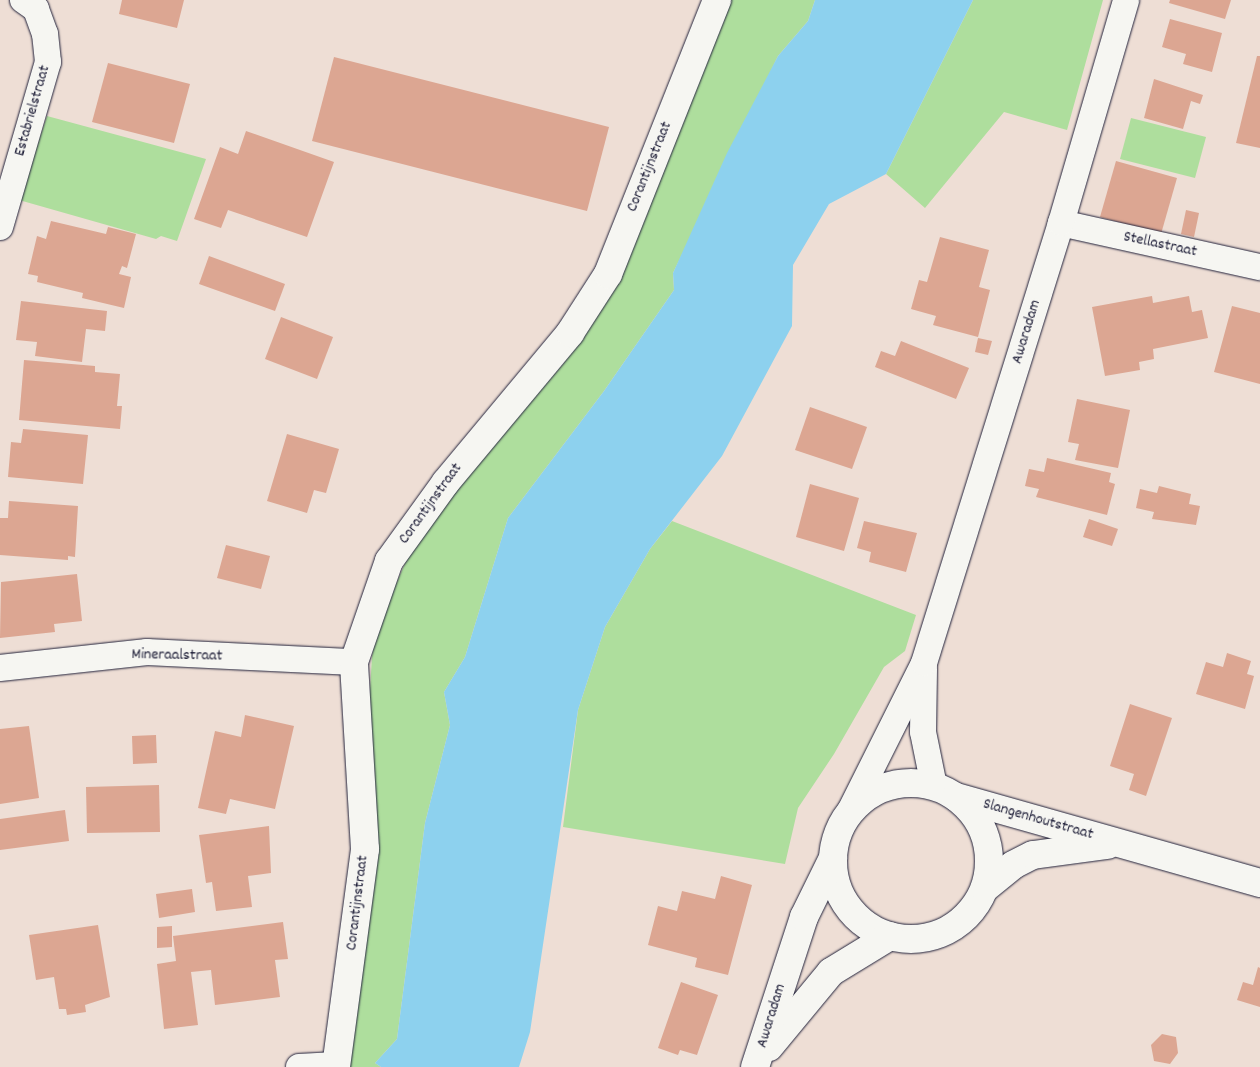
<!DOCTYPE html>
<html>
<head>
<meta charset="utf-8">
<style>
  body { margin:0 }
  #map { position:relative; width:1260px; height:1067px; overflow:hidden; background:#eeded5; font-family:Dekko,sans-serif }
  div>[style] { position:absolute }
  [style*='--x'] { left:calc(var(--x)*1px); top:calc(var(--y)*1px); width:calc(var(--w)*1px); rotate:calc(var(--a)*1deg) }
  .green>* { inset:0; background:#aede9d }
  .water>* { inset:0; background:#8dd1ee }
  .building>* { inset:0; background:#dca692 }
  .roads { filter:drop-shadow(0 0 1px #22223b) drop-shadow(0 0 1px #22223b) }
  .minor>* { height:26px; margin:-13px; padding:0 13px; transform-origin:13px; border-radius:13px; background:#f6f6f2 }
  .tertiary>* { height:28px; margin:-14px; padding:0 14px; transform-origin:14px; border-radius:14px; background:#f6f6f2 }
  .secondary>* { height:28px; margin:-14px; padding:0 14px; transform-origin:14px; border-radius:14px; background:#f6f6f2 }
  .secondary>.ring { margin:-14px; padding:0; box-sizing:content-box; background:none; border:28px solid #f6f6f2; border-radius:50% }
  span { translate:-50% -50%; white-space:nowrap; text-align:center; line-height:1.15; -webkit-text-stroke:4px #f6f6f2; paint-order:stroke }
  .street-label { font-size:16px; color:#22223b }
</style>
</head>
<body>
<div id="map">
  <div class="green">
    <div style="clip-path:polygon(728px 0,815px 0,808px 21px,778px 56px,673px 273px,674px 290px,604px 391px,508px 518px,465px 657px,444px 692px,450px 725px,425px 823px,397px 1039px,375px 1063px,381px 1067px,348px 1067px,372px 656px,377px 627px,410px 552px,459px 484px,563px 364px,603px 307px)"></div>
    <div style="clip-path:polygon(973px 0,1103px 0,1067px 130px,1004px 112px,925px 208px,886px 174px)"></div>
    <div style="clip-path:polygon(47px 116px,206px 159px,177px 241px,161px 236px,156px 239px,19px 200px)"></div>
    <div style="clip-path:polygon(1131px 118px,1206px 137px,1195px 178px,1120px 159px)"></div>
    <div style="clip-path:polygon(672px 521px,916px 615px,905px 651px,884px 667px,834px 754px,798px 808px,785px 864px,563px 827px,578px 710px,605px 627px,650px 549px)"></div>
  </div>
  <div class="water">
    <div style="clip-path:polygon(815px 0,973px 0,886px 174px,829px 204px,793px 265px,792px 326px,722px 456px,650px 549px,605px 627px,578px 710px,530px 1032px,519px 1067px,381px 1067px,375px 1063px,397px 1039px,425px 823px,450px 725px,444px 692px,465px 657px,508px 518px,604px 391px,674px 290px,673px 273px,727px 153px,778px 56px,808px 21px)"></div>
  </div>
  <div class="building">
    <div style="clip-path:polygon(122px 0,184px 0,177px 28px,119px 14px)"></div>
    <div style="clip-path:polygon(1170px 0,1231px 0,1225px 19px,1169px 3px)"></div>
    <div style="clip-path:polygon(1170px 19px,1222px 33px,1212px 72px,1183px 64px,1186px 54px,1162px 47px)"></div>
    <div style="clip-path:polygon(1257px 56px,1260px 56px,1260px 148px,1236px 143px)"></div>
    <div style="clip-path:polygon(334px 57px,609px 127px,587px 211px,312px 141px)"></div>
    <div style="clip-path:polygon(108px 63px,190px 84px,174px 143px,92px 122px)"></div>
    <div style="clip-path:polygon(1154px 79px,1203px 95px,1200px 104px,1191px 101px,1183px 129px,1144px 118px)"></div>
    <div style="clip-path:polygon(246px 131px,334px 162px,307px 237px,228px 210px,221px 228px,194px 219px,220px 147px,238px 154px)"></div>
    <div style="clip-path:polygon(1116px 161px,1177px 178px,1161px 234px,1100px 217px)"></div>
    <div style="clip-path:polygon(1186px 210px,1199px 213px,1194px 237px,1181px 234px)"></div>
    <div style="clip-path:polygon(51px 221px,106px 234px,108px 227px,136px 234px,127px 268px,122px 266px,119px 274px,131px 277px,124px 308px,82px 298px,83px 293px,37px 282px,38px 276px,28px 274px,37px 236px,46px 239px)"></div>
    <div style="clip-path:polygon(940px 237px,989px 250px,979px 287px,990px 290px,978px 337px,933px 325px,936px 316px,911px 309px,919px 280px,927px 282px)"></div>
    <div style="clip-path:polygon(209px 256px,285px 284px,275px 311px,199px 284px)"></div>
    <div style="clip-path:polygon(1152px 296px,1153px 303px,1189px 296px,1192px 312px,1202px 310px,1208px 338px,1153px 349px,1154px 359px,1139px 362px,1140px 370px,1105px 376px,1092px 307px)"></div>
    <div style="clip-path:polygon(21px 301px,107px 311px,105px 331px,86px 329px,82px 362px,35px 356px,37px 342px,16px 340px)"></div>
    <div style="clip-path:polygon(1232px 306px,1260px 313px,1260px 384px,1214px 372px)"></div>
    <div style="clip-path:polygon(281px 317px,333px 337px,317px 379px,265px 359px)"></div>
    <div style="clip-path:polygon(978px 338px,992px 341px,988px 355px,975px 352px)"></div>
    <div style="clip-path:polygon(901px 341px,969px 368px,956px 399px,875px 367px,881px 351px,895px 356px)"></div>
    <div style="clip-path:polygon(24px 360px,95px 366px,95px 372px,120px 374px,117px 406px,122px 406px,120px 429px,19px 420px)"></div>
    <div style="clip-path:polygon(1077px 399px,1130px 410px,1118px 468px,1075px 460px,1079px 444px,1068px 442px)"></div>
    <div style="clip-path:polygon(810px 407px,867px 427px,852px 469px,795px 450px)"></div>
    <div style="clip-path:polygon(23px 429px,88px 435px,83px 484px,8px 477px,11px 442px,21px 443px)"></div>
    <div style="clip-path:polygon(287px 434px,339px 449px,326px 493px,314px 490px,307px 513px,267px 501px)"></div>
    <div style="clip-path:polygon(1047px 458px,1111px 473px,1109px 482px,1115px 484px,1107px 515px,1036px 497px,1039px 489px,1025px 486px,1029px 469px,1044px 472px)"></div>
    <div style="clip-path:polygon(810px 484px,859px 498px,844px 551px,796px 537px)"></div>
    <div style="clip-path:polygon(1159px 486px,1191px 494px,1189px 504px,1200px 506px,1196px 525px,1152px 519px,1154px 512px,1136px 508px,1140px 489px,1157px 493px)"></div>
    <div style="clip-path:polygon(9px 501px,78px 506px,75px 557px,68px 556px,68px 560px,0 555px,0 518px,8px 518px)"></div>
    <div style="clip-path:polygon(1089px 519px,1118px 529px,1112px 546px,1083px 537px)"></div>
    <div style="clip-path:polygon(864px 521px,917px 533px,906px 572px,869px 562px,871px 552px,857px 548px)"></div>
    <div style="clip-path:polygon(226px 545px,270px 556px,261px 589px,217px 578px)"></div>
    <div style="clip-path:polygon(77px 574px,82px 621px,54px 624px,55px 632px,0 638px,1px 582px)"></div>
    <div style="clip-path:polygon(1227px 653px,1251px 661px,1247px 674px,1254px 676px,1245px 709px,1196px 694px,1206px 662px,1223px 667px)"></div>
    <div style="clip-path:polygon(1130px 704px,1172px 718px,1146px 796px,1129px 790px,1134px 774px,1110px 766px)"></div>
    <div style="clip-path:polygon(245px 715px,294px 726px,275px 809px,230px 799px,226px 814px,198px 808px,215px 731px,241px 737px)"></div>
    <div style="clip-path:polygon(29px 726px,39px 798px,0 804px,0 729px)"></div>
    <div style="clip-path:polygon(156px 735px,157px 763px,133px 764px,132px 736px)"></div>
    <div style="clip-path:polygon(159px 785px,160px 832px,87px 833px,86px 787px)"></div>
    <div style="clip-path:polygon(65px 810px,69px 841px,0 850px,0 819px)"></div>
    <div style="clip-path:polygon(269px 826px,271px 873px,248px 876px,252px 907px,216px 911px,212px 882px,206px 883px,199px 835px)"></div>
    <div style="clip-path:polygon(721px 876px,752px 885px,728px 975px,695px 967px,697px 958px,648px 945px,658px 906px,677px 911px,682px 891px,715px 899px)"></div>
    <div style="clip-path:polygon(192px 889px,195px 912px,159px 918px,156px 894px)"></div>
    <div style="clip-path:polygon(283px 922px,288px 959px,275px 960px,280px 997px,215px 1005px,211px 970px,191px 972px,198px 1025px,164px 1029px,157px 964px,176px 961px,173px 936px)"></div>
    <div style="clip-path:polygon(98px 925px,110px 997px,85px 1005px,86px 1012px,67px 1015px,66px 1009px,59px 1009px,54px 977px,36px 980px,29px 935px)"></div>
    <div style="clip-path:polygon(172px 926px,172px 947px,157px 948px,157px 927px)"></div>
    <div style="clip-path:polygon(1258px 967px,1260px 968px,1260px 1007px,1237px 1000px,1243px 982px,1253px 985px)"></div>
    <div style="clip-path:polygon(681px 982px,718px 995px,697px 1055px,680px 1050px,678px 1055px,658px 1048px)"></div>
    <div style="clip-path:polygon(1162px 1034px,1176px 1037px,1178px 1053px,1170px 1064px,1154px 1061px,1151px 1045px)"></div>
  </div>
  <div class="roads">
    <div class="minor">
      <div style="--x:1061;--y:223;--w:204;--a:12.5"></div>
      <div style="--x:0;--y:227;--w:172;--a:-73.8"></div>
      <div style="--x:48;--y:62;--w:28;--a:-96"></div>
      <div style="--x:45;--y:34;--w:27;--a:-110"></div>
      <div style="--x:36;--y:9;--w:16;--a:-145"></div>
      <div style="--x:0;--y:668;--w:148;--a:-6.2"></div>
      <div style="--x:147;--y:652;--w:207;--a:2.8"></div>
      <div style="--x:924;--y:669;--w:63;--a:90.9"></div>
      <div style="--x:923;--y:732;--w:55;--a:78.5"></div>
      <div style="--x:848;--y:815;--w:170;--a:-63.4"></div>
      <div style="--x:924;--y:663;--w:461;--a:-72.7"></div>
      <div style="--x:1061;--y:223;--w:232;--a:-73.7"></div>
      <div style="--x:299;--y:1067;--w:37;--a:-3"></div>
    </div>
    <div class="tertiary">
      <div style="--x:336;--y:1067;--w:220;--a:-82.4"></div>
      <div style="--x:365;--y:849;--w:187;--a:-93.4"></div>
      <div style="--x:354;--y:662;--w:107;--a:-70.9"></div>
      <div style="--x:389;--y:561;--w:97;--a:-54.2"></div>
      <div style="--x:446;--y:482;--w:194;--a:-50.2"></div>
      <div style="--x:570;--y:333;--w:70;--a:-57.2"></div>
      <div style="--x:608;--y:274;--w:295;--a:-68.3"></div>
    </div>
    <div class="secondary">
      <div class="ring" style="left:833px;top:783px;width:128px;height:128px"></div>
      <div style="--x:956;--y:797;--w:316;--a:15.8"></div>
      <div style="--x:985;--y:888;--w:36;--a:-39"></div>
      <div style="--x:1013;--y:865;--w:22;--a:-27"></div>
      <div style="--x:1033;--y:855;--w:75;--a:-7.7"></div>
      <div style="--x:769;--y:1047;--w:97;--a:-50.4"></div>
      <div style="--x:831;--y:972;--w:69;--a:-31.4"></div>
      <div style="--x:755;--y:1067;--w:158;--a:-71.9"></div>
      <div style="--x:804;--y:917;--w:66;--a:-63.8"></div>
    </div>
  </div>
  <div class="street-label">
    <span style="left:33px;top:111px;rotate:-74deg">Estabrielstraat</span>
    <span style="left:650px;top:167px;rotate:-68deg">Corantijnstraat</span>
    <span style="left:1160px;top:245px;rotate:12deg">Stellastraat</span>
    <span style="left:1027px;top:332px;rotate:-73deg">Awaradam</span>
    <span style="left:431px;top:504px;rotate:-54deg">Corantijnstraat</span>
    <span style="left:177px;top:656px;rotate:1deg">Mineraalstraat</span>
    <span style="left:1038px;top:820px;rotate:16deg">Slangenhoutstraat</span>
    <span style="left:358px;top:903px;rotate:-83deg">Corantijnstraat</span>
    <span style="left:772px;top:1016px;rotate:-73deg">Awaradam</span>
  </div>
</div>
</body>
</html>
